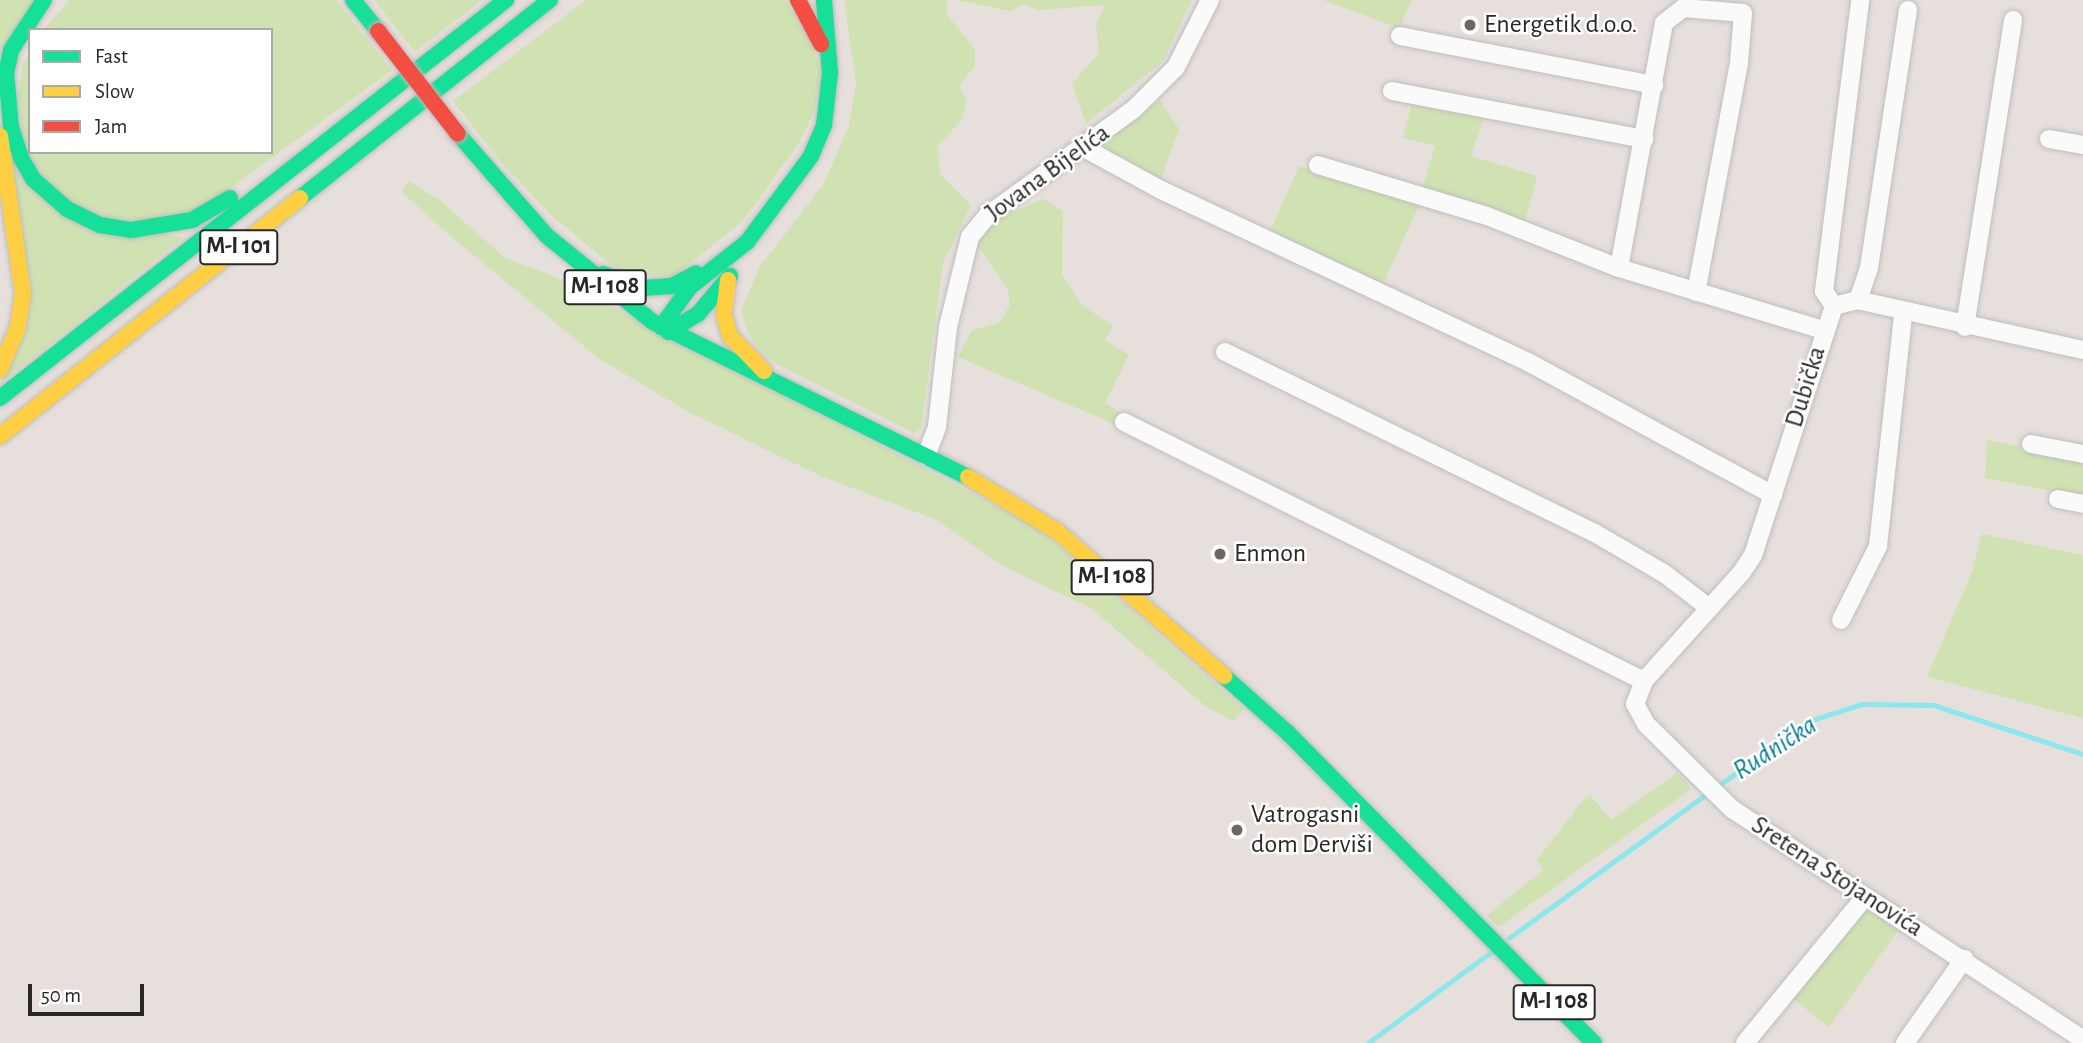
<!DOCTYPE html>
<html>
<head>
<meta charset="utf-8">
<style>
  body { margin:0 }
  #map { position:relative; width:2083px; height:1043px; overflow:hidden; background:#e6dfdb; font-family:"Alegreya Sans",sans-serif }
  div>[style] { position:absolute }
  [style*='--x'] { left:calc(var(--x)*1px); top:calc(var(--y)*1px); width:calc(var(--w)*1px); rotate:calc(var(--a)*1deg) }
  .green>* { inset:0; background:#d0e2b2 }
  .stream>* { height:4.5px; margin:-2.25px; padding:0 2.25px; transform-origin:2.25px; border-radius:2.25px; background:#8be7ec }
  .roads { filter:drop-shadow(0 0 2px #bfbdbd) drop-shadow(0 0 2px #bfbdbd) }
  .street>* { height:18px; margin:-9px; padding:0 9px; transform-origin:9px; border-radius:9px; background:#fbfafa }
  .fast>* { height:16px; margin:-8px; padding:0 8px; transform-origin:8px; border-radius:8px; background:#16e098 }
  .slow>* { height:16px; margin:-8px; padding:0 8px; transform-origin:8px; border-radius:8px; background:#ffcf43 }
  .jam>* { height:16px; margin:-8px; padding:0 8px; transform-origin:8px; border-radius:8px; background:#f24e42 }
  .bridges { filter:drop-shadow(0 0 2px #bfbcbb) drop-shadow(0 0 2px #bfbcbb) }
  .jam-bridge>* { height:16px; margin:-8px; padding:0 8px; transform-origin:8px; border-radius:8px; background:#f24e42 }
  .dots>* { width:19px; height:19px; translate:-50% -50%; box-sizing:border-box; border:4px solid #fff; border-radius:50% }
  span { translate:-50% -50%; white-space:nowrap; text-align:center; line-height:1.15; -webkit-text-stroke:5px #fff; paint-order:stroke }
  .shield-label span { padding:2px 5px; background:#fff; border:2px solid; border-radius:5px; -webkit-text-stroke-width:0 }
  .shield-label { font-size:24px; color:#272727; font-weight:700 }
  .poi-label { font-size:26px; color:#272727 }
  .left { translate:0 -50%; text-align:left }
  .street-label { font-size:26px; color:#272727 }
  .water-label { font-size:28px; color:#087f92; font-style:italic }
  .legend { position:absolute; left:28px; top:28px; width:245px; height:126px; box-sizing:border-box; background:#fff; border:2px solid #a9a9a9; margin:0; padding:9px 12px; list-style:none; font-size:21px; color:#272727 }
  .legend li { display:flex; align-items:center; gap:14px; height:35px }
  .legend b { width:35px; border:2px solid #a9a9a9 }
  .scale { position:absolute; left:28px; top:984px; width:116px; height:32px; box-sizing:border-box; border:4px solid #272727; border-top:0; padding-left:9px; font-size:21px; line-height:24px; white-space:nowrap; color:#272727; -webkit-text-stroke:5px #fff; paint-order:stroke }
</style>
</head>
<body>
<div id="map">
  <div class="green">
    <div style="clip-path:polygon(0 0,34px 0,0 63px)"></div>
    <div style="clip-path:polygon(69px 0,336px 0,392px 70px,207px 205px,176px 219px,153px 223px,95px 215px,60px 196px,38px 173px,21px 134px,18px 99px,23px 63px,30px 52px,30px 152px,271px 152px,271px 30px,44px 30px)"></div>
    <div style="clip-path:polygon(374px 0,482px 0,415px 52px)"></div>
    <div style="clip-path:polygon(586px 0,785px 0,810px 37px,822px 75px,814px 112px,799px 143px,743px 221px,674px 276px,624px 274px,604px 259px,552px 216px,502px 163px,453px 101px)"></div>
    <div style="clip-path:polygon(844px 0,948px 0,946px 13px,975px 50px,975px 66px,959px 86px,967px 100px,961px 121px,937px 147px,940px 174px,971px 205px,943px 263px,921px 428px,914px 433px,780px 366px,760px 352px,748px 333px,741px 310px,760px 266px,823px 185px,849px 126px,856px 83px)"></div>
    <div style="clip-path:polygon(956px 0,1192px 0,1163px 61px,1086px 124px,1072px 84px,1099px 53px,1096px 24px,1106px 5px,1038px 10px,1023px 4px,1010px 11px)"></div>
    <div style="clip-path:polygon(1323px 0,1412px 0,1399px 28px)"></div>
    <div style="clip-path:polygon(1413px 98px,1485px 113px,1471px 156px,1537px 176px,1524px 225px,1422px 189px,1435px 146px,1403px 138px)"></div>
    <div style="clip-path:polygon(1160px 100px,1179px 129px,1160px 182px,1103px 147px,1103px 142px)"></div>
    <div style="clip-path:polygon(11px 156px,51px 206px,183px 238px,0 384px,17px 352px)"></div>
    <div style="clip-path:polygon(1299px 166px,1420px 203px,1383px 284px,1270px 232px)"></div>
    <div style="clip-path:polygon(408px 181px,442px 202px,505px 258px,549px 274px,1035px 526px,1244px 709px,1233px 722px,1203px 704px,1091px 608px,1003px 566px,937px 520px,823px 477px,687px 411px,598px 358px,448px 234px,402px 192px)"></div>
    <div style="clip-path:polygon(1043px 199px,1063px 211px,1062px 274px,1082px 305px,1113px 326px,1105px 340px,1129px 355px,1105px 403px,1119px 411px,1114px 424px,958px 357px,972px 330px,999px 323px,1010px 305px,1007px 288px,976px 243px,985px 225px)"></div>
    <div style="clip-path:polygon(1987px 440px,2083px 458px,2083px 497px,1985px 478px)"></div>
    <div style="clip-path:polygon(1982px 534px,2083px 555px,2083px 718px,1927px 677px,1972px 572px)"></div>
    <div style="clip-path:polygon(1678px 772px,1691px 789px,1499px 927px,1487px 915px,1543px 870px,1537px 860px,1584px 799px,1590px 795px,1611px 820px)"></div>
    <div style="clip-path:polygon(1874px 910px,1901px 926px,1829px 1027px,1791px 997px,1859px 914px)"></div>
  </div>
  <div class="stream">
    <div style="--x:1716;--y:787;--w:115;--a:-35.1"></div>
    <div style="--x:1810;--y:721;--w:55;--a:-18.1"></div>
    <div style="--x:1862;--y:704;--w:71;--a:0.8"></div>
    <div style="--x:1933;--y:705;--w:158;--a:18.1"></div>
    <div style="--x:1509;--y:938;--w:248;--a:-36.1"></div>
    <div style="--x:1368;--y:1043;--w:153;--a:-36.5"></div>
  </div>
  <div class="roads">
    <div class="street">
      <div style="--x:1400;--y:36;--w:259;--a:10.9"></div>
      <div style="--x:1392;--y:91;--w:257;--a:10.8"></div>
      <div style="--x:2049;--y:139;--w:35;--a:10"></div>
      <div style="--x:1084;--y:148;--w:88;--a:28.6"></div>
      <div style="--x:1161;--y:190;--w:405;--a:25.1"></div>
      <div style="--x:1528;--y:362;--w:279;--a:28.5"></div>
      <div style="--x:1318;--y:165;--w:177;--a:16.8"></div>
      <div style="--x:1487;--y:216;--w:142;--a:21.5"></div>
      <div style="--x:1619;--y:268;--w:213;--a:16.9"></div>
      <div style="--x:1619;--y:268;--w:249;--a:-79.6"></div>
      <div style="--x:1664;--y:23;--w:24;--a:-38"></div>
      <div style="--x:1683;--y:8;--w:60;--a:4.8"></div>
      <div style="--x:1743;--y:13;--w:50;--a:94.6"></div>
      <div style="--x:1739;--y:63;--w:233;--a:100.6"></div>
      <div style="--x:1858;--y:300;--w:34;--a:-71"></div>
      <div style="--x:1869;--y:268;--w:261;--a:-81.4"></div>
      <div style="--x:1834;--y:306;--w:18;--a:-124"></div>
      <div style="--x:1824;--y:291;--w:293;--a:-82.9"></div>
      <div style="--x:1965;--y:327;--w:311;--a:-81.1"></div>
      <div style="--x:2083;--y:350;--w:230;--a:-167.5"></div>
      <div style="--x:1858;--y:300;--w:25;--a:166"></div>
      <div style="--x:1834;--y:306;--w:262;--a:108"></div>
      <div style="--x:1753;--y:555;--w:20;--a:123"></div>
      <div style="--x:1742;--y:572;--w:147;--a:132"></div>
      <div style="--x:1644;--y:681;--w:25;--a:111"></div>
      <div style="--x:1635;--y:704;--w:23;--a:61"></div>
      <div style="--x:1646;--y:724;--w:121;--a:44.7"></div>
      <div style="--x:1732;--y:809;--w:420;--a:33.3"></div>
      <div style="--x:1225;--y:352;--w:410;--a:26.1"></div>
      <div style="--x:1593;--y:532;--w:83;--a:30.3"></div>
      <div style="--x:1665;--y:574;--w:56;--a:37.7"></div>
      <div style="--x:1124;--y:422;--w:581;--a:26.48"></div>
      <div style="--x:2031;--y:444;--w:53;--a:10.9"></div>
      <div style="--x:926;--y:456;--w:31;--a:-69"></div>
      <div style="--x:937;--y:427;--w:101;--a:-83.7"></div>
      <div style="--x:948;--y:327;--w:93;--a:-76.3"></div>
      <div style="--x:970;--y:237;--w:28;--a:-51"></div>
      <div style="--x:988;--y:215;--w:180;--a:-36"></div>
      <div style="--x:1134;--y:109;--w:59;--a:-45"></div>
      <div style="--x:1176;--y:67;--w:75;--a:-63.1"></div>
      <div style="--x:2058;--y:499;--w:25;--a:11"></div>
      <div style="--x:1841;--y:620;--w:83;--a:-63.4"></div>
      <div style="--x:1878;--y:546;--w:233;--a:-83.8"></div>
      <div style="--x:1745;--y:1043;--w:189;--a:-50.6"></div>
      <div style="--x:1905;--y:1043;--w:103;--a:-54.9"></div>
    </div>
    <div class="fast">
      <div style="--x:353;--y:0;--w:40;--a:51"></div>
      <div style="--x:6;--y:71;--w:56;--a:84.9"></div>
      <div style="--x:11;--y:127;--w:33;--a:72"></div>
      <div style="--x:21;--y:158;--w:24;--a:60"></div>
      <div style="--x:33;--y:179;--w:45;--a:41.4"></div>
      <div style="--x:67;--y:209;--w:37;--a:26"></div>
      <div style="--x:100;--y:225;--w:31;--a:9"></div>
      <div style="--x:131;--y:230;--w:62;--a:-9.3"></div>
      <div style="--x:192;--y:220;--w:44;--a:-30.1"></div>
      <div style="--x:3;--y:88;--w:39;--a:-78"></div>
      <div style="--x:11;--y:50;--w:60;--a:-56.6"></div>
      <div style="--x:458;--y:134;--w:135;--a:48.9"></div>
      <div style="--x:547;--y:236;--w:136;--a:39.1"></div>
      <div style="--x:653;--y:322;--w:351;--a:26.2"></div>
      <div style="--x:300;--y:198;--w:319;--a:-38.4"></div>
      <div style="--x:603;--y:274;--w:42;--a:19.3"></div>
      <div style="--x:643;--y:288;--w:29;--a:-4"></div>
      <div style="--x:672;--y:286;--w:27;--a:-28"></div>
      <div style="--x:661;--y:327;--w:49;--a:-54.1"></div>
      <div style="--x:690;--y:287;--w:73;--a:-38.3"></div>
      <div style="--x:747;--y:242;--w:107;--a:-53.3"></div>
      <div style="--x:811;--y:156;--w:34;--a:-67"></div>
      <div style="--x:824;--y:125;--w:52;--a:-83.4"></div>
      <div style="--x:830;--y:73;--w:73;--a:-94.7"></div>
      <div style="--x:668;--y:332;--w:35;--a:-31"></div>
      <div style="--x:698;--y:314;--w:50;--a:-49.9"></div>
      <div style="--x:0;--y:398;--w:644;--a:-38.19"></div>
      <div style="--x:1224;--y:676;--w:87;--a:41.7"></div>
      <div style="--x:1289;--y:734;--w:434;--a:45.4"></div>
    </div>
    <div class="slow">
      <div style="--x:0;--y:136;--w:160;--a:81.7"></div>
      <div style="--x:23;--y:294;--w:33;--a:99"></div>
      <div style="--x:18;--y:327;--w:46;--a:113.2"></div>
      <div style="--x:728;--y:280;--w:35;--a:97"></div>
      <div style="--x:724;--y:315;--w:22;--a:74"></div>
      <div style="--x:730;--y:336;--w:49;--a:45.8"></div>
      <div style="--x:0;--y:436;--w:383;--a:-38.4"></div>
      <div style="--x:968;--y:477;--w:105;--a:31.4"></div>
      <div style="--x:1058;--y:532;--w:220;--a:40.9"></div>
    </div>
    <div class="jam">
      <div style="--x:798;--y:0;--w:50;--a:62.4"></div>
    </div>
  </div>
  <div class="bridges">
    <div class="jam-bridge">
      <div style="--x:378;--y:31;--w:130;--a:52.2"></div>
    </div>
  </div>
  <div class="dots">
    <div style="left:1470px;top:25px;background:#6a6766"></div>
    <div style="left:1220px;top:554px;background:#6a6766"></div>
    <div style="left:1237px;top:830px;background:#6a6766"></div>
  </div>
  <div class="shield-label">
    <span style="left:239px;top:247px">M-I 101</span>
    <span style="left:605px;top:287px">M-I 108</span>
    <span style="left:1112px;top:577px">M-I 108</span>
    <span style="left:1554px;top:1002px">M-I 108</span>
  </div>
  <div class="poi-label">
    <span class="left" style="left:1484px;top:25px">Energetik d.o.o.</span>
    <span class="left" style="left:1234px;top:554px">Enmon</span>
    <span class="left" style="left:1251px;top:830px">Vatrogasni<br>dom Derviši</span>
  </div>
  <div class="street-label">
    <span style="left:1048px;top:173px;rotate:-36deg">Jovana Bijelića</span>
    <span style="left:1806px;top:387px;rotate:-73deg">Dubička</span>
    <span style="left:1837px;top:877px;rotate:33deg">Sretena Stojanovića</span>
  </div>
  <div class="water-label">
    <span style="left:1775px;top:748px;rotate:-33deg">Rudnička</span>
  </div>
  <ul class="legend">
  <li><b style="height:9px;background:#16e098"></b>Fast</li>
  <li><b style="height:9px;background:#ffcf43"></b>Slow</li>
  <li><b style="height:9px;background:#f24e42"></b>Jam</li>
  </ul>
  <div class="scale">50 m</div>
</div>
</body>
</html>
